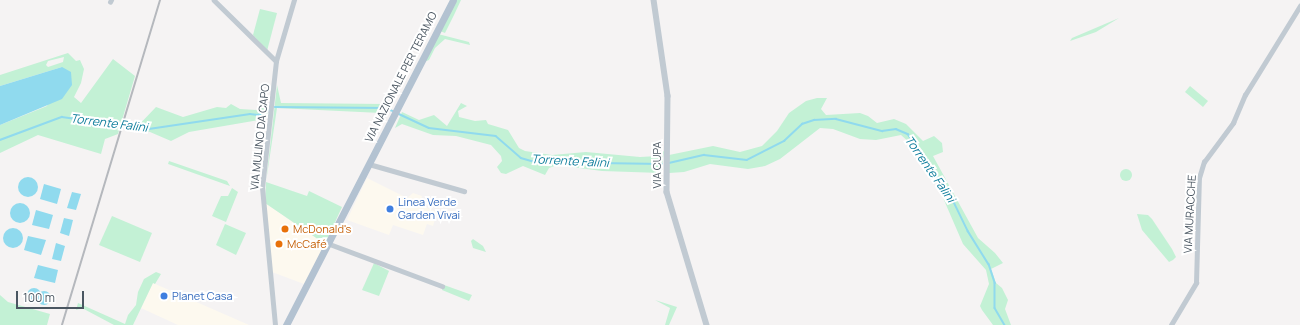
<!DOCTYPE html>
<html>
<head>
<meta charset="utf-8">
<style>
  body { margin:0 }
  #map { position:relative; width:1300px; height:325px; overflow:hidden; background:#f5f3f3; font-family:Manrope,sans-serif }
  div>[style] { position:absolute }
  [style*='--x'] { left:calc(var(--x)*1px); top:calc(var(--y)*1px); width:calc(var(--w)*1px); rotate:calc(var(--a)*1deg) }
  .commercial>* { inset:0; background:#fdf9ef }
  .green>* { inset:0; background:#c3f1d5 }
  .round { border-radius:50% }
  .water>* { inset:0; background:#90daee }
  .stream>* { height:1.5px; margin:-0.75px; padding:0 0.75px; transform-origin:0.75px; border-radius:0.75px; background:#90daee }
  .minor>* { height:4.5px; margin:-2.25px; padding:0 2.25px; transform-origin:2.25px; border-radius:2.25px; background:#c1cad2 }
  .tertiary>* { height:5.5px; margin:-2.75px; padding:0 2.75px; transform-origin:2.75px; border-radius:2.75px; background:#c1cad2 }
  .primary>* { height:7px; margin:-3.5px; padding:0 3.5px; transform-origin:3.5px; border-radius:3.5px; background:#b3c2d1 }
  .rail>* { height:1.5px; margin:-0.75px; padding:0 0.75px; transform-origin:0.75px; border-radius:0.75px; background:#b5b8bd }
  .dots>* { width:11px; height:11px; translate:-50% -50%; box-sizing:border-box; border:2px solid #fff; border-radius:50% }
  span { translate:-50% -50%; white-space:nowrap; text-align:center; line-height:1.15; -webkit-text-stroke:4px #fff; paint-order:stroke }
  .street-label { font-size:11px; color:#4a5661 }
  .shop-label { font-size:11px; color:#366cbe }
  .left { translate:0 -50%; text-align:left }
  .food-label { font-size:11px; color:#c56008 }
  .water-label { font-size:12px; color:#0c7c9b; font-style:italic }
  .scale { position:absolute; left:16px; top:291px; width:68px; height:18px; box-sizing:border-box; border:2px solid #4a5661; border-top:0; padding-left:5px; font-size:12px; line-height:14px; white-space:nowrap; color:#4a5661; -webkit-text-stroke:3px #fff; paint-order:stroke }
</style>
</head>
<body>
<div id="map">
  <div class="commercial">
    <div style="clip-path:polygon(367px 178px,407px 198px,413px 193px,422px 196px,420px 205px,437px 212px,433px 226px,427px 224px,423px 235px,393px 225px,389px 235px,347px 220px)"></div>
    <div style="clip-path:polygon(265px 203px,325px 244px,304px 284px,272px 272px)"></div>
    <div style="clip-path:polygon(153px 283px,249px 325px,178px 325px,141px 308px)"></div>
  </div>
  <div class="green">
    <div style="clip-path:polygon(456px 0,461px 0,454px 15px,445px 33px,440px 31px)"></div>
    <div style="clip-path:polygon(260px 9px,277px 13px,267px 51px,253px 35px)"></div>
    <div style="clip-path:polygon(1119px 18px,1096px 32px,1070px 41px,1072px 38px)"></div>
    <div style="clip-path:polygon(438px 34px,469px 42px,470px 45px,445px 39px,435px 48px,429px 60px,424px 62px)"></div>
    <div style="clip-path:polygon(evenodd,68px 53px,76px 61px,80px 60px,84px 69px,81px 83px,74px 97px,81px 103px,113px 59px,135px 76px,118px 134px,105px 139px,101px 154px,38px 135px,0 153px,0 125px,47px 106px,62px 67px,0 86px,0 75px,68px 53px,64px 57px,63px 62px,48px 67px,46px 65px,48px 61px,64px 57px)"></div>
    <div style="clip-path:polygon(277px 85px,281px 103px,386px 104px,381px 113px,277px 108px,266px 182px,307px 196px,309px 191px,342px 207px,325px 244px,265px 203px,266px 182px)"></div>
    <div style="clip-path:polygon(1190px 86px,1208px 101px,1203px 107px,1185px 92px)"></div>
    <div style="clip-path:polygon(817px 98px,827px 98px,821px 109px,826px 115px,860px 113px,868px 116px,877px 123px,894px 119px,906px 124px,923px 141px,934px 136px,942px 143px,943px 152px,933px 156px,978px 238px,995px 253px,1003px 263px,991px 269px,996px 283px,1002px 288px,1008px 300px,1005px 309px,1011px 325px,993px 325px,982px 310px,980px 306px,989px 284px,986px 270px,963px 244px,934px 177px,910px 143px,901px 135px,876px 140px,860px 139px,833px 129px,820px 128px,780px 159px,765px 166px,748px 169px,710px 164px,684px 172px,669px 173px,669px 155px,713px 146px,740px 152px,762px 146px,777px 131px,789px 113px,806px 101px)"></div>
    <div style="clip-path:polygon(461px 103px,467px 106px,458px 111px,459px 117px,475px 121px,486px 120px,488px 124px,508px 130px,519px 148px,525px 151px,552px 155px,586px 152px,640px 157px,658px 156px,664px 151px,661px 173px,602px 171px,557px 165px,549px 168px,545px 175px,523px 166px,506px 174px,501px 173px,497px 167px,502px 161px,501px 156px,491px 145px,456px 136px,433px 135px,402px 124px,395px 128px,402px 112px,419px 120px,434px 115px,447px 126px)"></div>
    <div style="clip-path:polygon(231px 104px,240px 109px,258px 110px,263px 107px,269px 115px,259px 120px,189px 132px,171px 141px,150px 132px,134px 130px,156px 107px,183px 117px,217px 107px,226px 108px)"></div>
    <div style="clip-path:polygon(169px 161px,227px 181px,230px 186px,171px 165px,168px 164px)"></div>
    <div class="round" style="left:1120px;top:169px;width:12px;height:12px"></div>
    <div style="clip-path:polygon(232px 188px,238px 192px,226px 222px,212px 216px,221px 196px,228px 196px)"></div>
    <div style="clip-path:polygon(1137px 214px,1148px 215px,1152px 219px,1172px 249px,1176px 257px,1173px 260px,1169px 262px,1142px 230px)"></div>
    <div style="clip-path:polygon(112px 216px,152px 233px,140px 262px,99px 245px)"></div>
    <div style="clip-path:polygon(225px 224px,246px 233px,236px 255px,216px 245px)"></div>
    <div style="clip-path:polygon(473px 239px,483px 246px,486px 252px,473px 248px,471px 241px)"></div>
    <div style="clip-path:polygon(374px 263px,389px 271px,379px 296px,362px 290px)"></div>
    <div style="clip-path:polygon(156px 272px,161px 274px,155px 284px,153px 283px,133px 325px,114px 325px,82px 308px,76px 310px,78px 303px,125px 324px,128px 315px,136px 305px,138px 292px,144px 279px)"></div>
    <div style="clip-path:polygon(444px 285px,472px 295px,469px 301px,442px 290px)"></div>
    <div style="clip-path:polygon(0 295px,8px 302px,50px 314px,47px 325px,0 325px)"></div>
    <div style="clip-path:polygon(655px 300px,677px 307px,669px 325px,665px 325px,670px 308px)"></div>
  </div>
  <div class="water">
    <div style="clip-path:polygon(62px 67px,71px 72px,72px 85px,62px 99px,0 125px,0 86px)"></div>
    <div class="round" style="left:18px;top:177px;width:20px;height:20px"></div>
    <div style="clip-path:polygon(44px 184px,61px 189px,57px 204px,40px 199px)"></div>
    <div style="clip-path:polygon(72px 192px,81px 194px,76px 210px,67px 208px)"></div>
    <div class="round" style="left:10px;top:203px;width:20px;height:20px"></div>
    <div style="clip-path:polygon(36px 210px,53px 215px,49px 229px,32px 225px)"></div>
    <div style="clip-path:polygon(64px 218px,73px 220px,69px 236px,60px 233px)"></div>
    <div class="round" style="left:3px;top:228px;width:20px;height:20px"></div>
    <div style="clip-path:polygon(28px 236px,46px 240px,41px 255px,24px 250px)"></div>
    <div style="clip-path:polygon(56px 243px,65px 246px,61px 261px,52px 259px)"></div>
    <div style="clip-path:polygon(38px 265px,58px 270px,55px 283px,34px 278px)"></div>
    <div class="round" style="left:27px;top:288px;width:14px;height:14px"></div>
    <div class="round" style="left:37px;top:291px;width:14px;height:14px"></div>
  </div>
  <div class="stream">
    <div style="--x:275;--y:107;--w:110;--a:0.5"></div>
    <div style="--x:385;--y:108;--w:9;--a:21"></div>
    <div style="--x:397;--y:113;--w:35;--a:25"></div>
    <div style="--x:429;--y:128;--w:67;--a:6.8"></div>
    <div style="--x:496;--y:136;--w:33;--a:41"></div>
    <div style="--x:521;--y:158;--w:15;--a:16"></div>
    <div style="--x:535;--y:162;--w:127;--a:0.9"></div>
    <div style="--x:0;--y:140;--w:66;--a:-20.4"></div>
    <div style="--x:62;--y:117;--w:88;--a:7.9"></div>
    <div style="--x:149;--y:129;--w:102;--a:-8.4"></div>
    <div style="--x:250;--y:114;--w:8;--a:7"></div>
    <div style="--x:258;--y:115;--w:12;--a:-24"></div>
    <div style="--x:669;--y:163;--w:36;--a:-13"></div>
    <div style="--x:704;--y:155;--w:43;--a:6.6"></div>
    <div style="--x:747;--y:160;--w:42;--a:-27.2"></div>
    <div style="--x:784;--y:141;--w:25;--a:-43"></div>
    <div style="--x:802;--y:124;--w:13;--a:-18"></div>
    <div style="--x:814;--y:120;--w:22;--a:-3"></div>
    <div style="--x:836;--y:119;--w:48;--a:14.6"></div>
    <div style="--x:882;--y:131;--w:14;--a:-8"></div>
    <div style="--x:896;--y:129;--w:13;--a:23"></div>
    <div style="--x:908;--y:134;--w:78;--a:55.5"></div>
    <div style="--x:952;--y:198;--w:37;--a:64"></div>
    <div style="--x:968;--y:231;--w:39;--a:58"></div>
    <div style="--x:989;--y:264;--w:20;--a:72"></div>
    <div style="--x:995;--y:283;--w:25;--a:90"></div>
    <div style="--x:995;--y:308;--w:20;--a:60"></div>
  </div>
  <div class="minor">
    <div style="--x:214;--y:0;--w:87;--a:44.5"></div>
    <div style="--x:110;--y:2;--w:2;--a:-63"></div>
    <div style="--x:369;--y:164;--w:99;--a:15.9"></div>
    <div style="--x:327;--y:243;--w:123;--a:20.5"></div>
    <div style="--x:275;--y:325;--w:138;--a:-95.4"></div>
    <div style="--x:262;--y:188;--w:128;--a:-83.7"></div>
    <div style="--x:276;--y:61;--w:64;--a:-73.6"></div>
    <div style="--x:1171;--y:325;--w:49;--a:-59.2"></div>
    <div style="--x:1196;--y:283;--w:105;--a:-88.4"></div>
    <div style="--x:1199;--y:178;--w:17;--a:-73"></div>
    <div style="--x:1204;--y:162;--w:49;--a:-53.4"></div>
    <div style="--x:1233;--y:123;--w:30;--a:-67"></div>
    <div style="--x:1245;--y:95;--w:105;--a:-58.3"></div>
  </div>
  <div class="tertiary">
    <div style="--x:654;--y:0;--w:97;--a:81.7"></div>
    <div style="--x:668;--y:96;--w:96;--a:90.6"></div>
    <div style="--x:667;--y:192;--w:139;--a:73.3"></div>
  </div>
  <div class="primary">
    <div style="--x:286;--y:325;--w:365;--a:-62.8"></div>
  </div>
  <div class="rail">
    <div style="--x:62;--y:325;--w:339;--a:-73.2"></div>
  </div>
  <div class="dots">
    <div style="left:390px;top:209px;background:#3f7fe0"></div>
    <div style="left:285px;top:229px;background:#e8710a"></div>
    <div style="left:279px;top:244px;background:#e8710a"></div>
    <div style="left:164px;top:296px;background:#3f7fe0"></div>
  </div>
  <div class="street-label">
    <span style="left:401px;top:77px;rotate:-63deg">VIA NAZIONALE PER TERAMO</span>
    <span style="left:260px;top:137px;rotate:-84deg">VIA MULINO DA CAPO</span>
    <span style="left:657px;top:165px;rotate:-90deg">VIA CUPA</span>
    <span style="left:1190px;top:214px;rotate:-87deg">VIA MURACCHE</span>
  </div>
  <div class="shop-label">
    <span class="left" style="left:398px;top:209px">Linea Verde<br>Garden Vivai</span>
    <span class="left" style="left:172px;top:296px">Planet Casa</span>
  </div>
  <div class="food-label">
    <span class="left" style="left:293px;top:229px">McDonald's</span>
    <span class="left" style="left:287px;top:244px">McCafé</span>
  </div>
  <div class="water-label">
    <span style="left:109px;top:123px;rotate:7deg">Torrente Falini</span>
    <span style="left:570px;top:161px;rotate:3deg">Torrente Falini</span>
    <span style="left:930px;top:169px;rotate:55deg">Torrente Falini</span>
  </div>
  <div class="scale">100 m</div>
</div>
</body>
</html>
